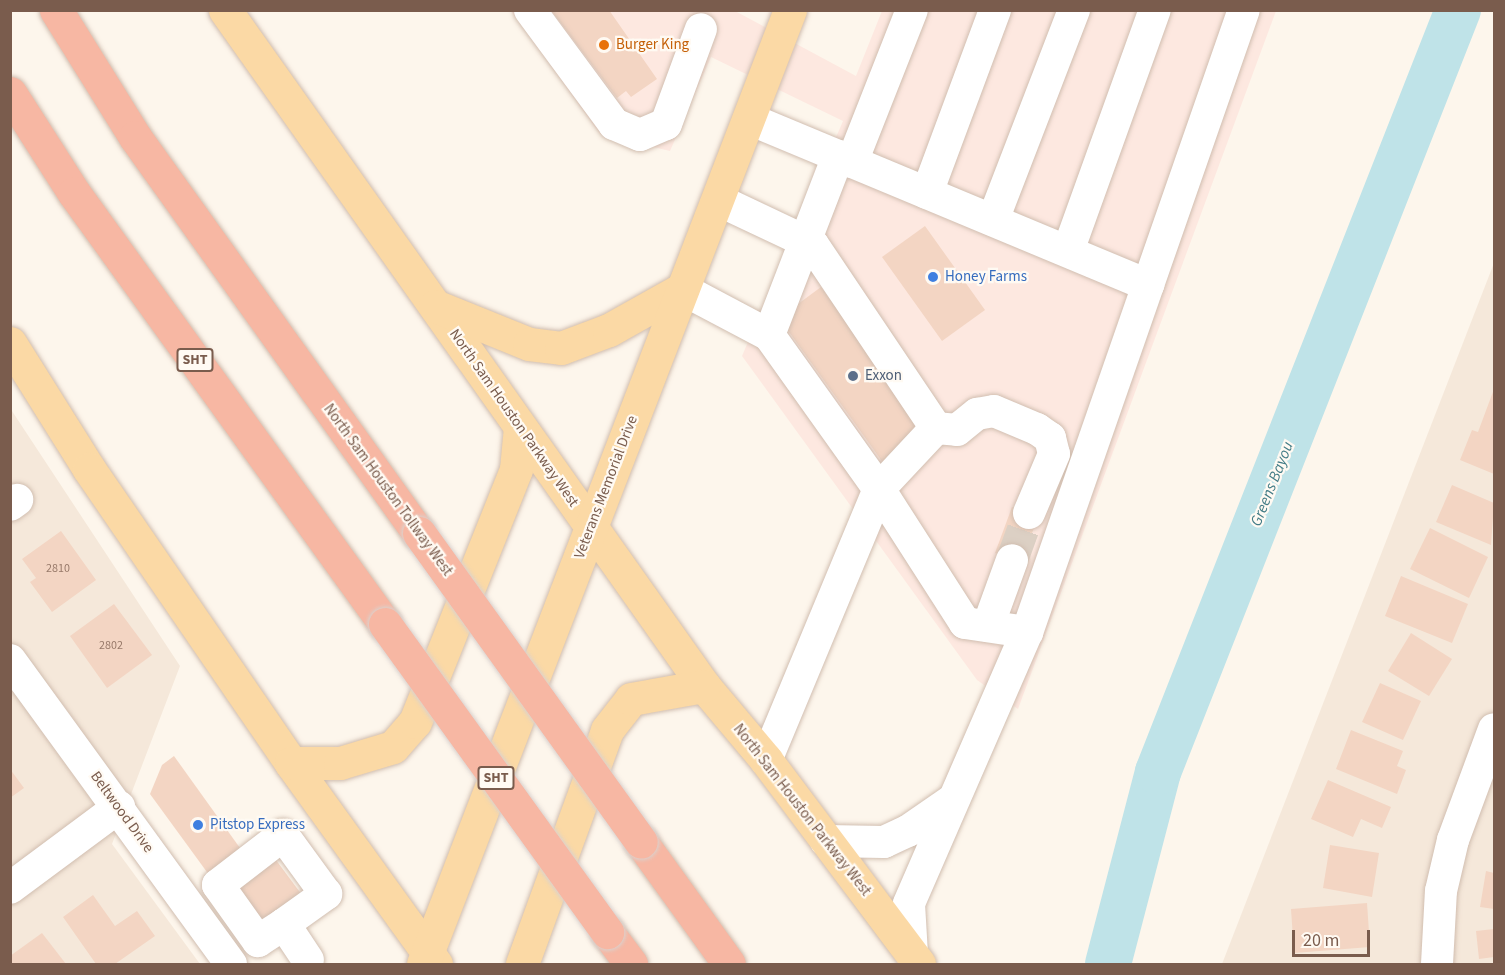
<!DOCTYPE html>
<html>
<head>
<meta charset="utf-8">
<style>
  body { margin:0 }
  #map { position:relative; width:1505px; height:975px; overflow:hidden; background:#fdf6ec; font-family:"Source Sans 3",sans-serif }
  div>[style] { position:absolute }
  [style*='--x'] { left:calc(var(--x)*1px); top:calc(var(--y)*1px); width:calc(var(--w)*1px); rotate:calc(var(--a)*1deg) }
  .residential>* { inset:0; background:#f5e8da }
  .commercial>* { inset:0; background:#fde8e0 }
  .river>* { height:46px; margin:-23px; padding:0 23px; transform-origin:23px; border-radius:23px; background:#bfe3e8 }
  .building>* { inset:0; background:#f3d5c3 }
  .minor-tunnel>* { height:32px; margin-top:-16px; transform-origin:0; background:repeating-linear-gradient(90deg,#dcd0c4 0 32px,transparent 0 48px) }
  .roads { filter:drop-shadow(0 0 2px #d1beb0) drop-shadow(0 0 2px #d1beb0) }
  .minor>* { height:32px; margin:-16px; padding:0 16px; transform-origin:16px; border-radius:16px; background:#fff }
  .major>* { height:33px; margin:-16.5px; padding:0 16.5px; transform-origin:16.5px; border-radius:16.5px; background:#fbd9a5 }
  .highway>* { height:33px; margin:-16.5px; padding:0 16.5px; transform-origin:16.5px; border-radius:16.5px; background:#f7b7a3 }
  .bridges { filter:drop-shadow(0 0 2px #dad1cd) drop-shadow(0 0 2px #dad1cd) }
  .highway-bridge>* { height:33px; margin:-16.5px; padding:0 16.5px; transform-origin:16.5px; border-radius:16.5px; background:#f7b7a3 }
  .dots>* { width:16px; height:16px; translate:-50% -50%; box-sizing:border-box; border:3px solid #fffaf3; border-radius:50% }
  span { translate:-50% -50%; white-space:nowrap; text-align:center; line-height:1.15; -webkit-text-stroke:4.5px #fffaf3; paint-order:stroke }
  .number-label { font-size:12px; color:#987a6a }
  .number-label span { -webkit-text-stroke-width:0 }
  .shield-label span { padding:2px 4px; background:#fffaf3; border:2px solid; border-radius:4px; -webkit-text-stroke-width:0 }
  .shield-label { font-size:14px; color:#7a5c4d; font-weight:700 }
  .food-label { font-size:15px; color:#c56008 }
  .left { translate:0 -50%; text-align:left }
  .shop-label { font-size:15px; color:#366cbe }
  .service-label { font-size:15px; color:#4e5e75 }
  .street-label { font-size:15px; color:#7a5c4d }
  .water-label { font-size:16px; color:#437c86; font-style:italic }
  .frame { position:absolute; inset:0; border:12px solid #7a5c4d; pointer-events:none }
  .scale { position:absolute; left:1292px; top:930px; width:78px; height:27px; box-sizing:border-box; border:3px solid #7a5c4d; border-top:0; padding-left:8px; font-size:18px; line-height:21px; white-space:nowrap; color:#7a5c4d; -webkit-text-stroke:4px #fffaf3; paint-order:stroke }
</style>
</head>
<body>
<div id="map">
  <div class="residential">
    <div style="clip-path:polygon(1494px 263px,1494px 964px,1222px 964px)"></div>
    <div style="clip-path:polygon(10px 408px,180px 666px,112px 844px,200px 964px,11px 964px)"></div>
  </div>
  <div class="commercial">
    <div style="clip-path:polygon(511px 11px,735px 11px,856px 76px,882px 11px,1276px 11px,1018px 709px,977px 680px,742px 356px,843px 121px,711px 57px,670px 151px,600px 134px)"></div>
  </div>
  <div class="river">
    <div style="--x:1108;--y:964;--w:198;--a:-75.4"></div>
    <div style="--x:1158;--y:772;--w:819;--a:-68.51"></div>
  </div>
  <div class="building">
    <div style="clip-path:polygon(551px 10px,609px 10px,657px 79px,631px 97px,626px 91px,617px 98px)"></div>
    <div style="clip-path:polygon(925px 226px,985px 310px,942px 341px,882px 257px)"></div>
    <div style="clip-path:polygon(821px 287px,927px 434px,884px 464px,779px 318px)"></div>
    <div style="clip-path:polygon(1494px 389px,1494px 474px,1460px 460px,1472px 430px,1478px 432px)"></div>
    <div style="clip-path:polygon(1452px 485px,1494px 503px,1491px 545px,1436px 522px)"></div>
    <div style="clip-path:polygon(1012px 507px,1038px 517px,1021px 563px,995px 553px)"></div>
    <div style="clip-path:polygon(1430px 528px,1488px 557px,1469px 598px,1410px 569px)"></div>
    <div style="clip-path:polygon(61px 531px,96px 580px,52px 612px,30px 582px,36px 578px,22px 559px)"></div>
    <div style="clip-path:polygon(1401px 576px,1468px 604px,1452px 643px,1385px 616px)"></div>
    <div style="clip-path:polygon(114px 604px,152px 655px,107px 688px,70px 636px)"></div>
    <div style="clip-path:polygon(1411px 633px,1452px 659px,1429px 696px,1388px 671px)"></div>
    <div style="clip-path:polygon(1380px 683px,1421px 701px,1403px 740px,1362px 722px)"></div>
    <div style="clip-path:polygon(1351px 730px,1403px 751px,1397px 766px,1406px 770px,1397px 794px,1336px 769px)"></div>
    <div style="clip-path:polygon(174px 756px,245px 855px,212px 879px,150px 794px,162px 765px)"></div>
    <div style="clip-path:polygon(10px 769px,24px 788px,10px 798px)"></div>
    <div style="clip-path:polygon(1328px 780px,1391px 807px,1382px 828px,1361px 819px,1353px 837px,1311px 819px)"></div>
    <div style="clip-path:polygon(1330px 845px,1379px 853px,1372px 897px,1323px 888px)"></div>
    <div style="clip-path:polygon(273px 856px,305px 899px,262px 931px,230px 887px)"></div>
    <div style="clip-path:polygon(1486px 871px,1494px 873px,1494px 909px,1480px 907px)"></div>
    <div style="clip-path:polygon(93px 895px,115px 926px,137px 911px,155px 936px,115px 964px,96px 964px,63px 917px)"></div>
    <div style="clip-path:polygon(1367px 903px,1370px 947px,1294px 953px,1291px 909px)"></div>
    <div style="clip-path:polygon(1494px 929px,1494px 957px,1479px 959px,1476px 931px)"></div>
    <div style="clip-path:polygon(42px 933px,66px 964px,10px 964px,10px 956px)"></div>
  </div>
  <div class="minor-tunnel">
    <div style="--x:1012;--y:560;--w:50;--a:-70.1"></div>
  </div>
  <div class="roads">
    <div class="minor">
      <div style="--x:530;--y:10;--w:142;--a:53.6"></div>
      <div style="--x:614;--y:124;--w:28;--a:23"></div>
      <div style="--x:640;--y:135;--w:28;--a:-23"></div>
      <div style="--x:666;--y:124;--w:101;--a:-69.8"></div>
      <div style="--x:749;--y:119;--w:432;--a:22.6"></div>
      <div style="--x:1148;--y:285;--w:367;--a:109.2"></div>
      <div style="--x:1027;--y:632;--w:296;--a:113.5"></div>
      <div style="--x:909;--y:904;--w:51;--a:86.6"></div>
      <div style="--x:852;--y:162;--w:163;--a:-68.5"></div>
      <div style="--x:927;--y:193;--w:195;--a:-69.6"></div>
      <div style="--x:718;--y:200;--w:105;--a:25.3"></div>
      <div style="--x:813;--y:245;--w:220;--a:56.1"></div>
      <div style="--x:936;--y:428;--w:83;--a:133.1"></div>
      <div style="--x:879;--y:489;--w:159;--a:57.3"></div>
      <div style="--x:965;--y:623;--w:63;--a:8.3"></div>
      <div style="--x:993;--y:220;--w:225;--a:-68.9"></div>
      <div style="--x:1068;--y:251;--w:256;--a:-70.2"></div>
      <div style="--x:1148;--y:285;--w:291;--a:-70.8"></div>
      <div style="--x:682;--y:289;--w:98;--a:27.9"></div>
      <div style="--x:769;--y:335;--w:189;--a:54.5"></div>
      <div style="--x:879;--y:489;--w:294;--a:112.6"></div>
      <div style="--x:769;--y:335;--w:192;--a:-68.9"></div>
      <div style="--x:936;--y:428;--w:21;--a:5"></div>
      <div style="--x:957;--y:430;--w:26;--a:-39"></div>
      <div style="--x:977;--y:414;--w:17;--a:-10"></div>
      <div style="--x:994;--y:411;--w:47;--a:22.7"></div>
      <div style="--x:1037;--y:429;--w:16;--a:35"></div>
      <div style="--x:1050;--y:438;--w:16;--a:76"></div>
      <div style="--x:1054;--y:454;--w:64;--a:113"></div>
      <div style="--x:10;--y:505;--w:9;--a:-36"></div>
      <div style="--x:988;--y:626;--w:70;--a:-70"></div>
      <div style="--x:10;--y:660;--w:376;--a:54"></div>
      <div style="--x:826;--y:841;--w:58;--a:1"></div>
      <div style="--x:884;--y:842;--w:26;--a:-25"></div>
      <div style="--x:908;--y:831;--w:51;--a:-34.6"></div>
      <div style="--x:10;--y:888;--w:136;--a:-36.6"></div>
      <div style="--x:284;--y:924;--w:52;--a:-35.5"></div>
      <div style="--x:326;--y:894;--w:73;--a:-126.1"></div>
      <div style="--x:283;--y:835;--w:82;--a:142.4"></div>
      <div style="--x:218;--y:885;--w:69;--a:54.5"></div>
      <div style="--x:258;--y:941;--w:31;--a:-33"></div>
      <div style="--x:284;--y:924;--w:43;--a:56.3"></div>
      <div style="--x:1437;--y:964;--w:73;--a:-86.9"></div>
      <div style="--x:1441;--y:891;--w:52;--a:-76.8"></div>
      <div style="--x:1453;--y:840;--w:118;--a:-69.7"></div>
    </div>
    <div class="major">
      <div style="--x:225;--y:10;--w:829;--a:54.68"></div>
      <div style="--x:704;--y:686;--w:97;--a:50"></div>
      <div style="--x:766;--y:760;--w:255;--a:53.1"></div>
      <div style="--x:435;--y:306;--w:101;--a:22"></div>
      <div style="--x:529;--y:344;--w:32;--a:7"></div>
      <div style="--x:561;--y:348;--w:51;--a:-20.6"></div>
      <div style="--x:609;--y:330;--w:84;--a:-29.3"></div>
      <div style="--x:10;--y:343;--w:149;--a:57.9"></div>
      <div style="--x:89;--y:469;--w:357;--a:55.5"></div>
      <div style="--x:291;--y:763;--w:248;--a:54.2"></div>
      <div style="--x:291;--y:763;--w:49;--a:0"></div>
      <div style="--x:340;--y:763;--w:55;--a:-16.8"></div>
      <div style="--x:393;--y:747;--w:33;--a:-49"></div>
      <div style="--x:415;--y:722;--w:272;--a:-68.2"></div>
      <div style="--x:516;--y:469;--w:42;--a:-84.6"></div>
      <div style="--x:423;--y:964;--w:1022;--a:-68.96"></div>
      <div style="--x:522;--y:964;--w:249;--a:-70"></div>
      <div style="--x:607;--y:730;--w:39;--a:-52"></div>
      <div style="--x:631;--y:699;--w:74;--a:-10.1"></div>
    </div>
    <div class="highway">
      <div style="--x:56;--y:10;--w:150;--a:58.1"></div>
      <div style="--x:135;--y:137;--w:487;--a:54.4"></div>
      <div style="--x:10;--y:93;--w:119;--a:57.4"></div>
      <div style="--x:74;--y:193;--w:531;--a:54.19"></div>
      <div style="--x:641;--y:842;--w:150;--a:54.2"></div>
      <div style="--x:607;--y:932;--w:40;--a:53"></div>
    </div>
  </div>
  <div class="bridges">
    <div class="highway-bridge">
      <div style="--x:419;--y:533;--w:380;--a:54.3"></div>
      <div style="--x:385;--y:624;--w:380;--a:54.2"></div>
    </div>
  </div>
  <div class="dots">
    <div style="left:604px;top:45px;background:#e8710a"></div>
    <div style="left:933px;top:277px;background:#3f7fe0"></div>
    <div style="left:853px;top:376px;background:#5c6f8a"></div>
    <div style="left:198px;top:825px;background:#3f7fe0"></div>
  </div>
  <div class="number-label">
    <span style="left:58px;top:569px">2810</span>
    <span style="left:111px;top:646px">2802</span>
  </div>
  <div class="shield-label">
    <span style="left:195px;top:360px">SHT</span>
    <span style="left:496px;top:778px">SHT</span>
  </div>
  <div class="food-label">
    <span class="left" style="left:616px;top:45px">Burger King</span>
  </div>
  <div class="shop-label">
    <span class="left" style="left:945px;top:277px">Honey Farms</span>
    <span class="left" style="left:210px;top:825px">Pitstop Express</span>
  </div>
  <div class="service-label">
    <span class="left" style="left:865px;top:376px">Exxon</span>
  </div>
  <div class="street-label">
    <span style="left:514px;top:418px;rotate:55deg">North Sam Houston Parkway West</span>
    <span style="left:606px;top:487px;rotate:-69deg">Veterans Memorial Drive</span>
    <span style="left:388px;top:490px;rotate:54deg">North Sam Houston Tollway West</span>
    <span style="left:802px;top:810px;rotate:52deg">North Sam Houston Parkway West</span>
    <span style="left:122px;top:812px;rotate:54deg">Beltwood Drive</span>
  </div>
  <div class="water-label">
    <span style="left:1272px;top:484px;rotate:-68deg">Greens Bayou</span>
  </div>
  <div class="frame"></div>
  <div class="scale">20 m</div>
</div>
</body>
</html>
